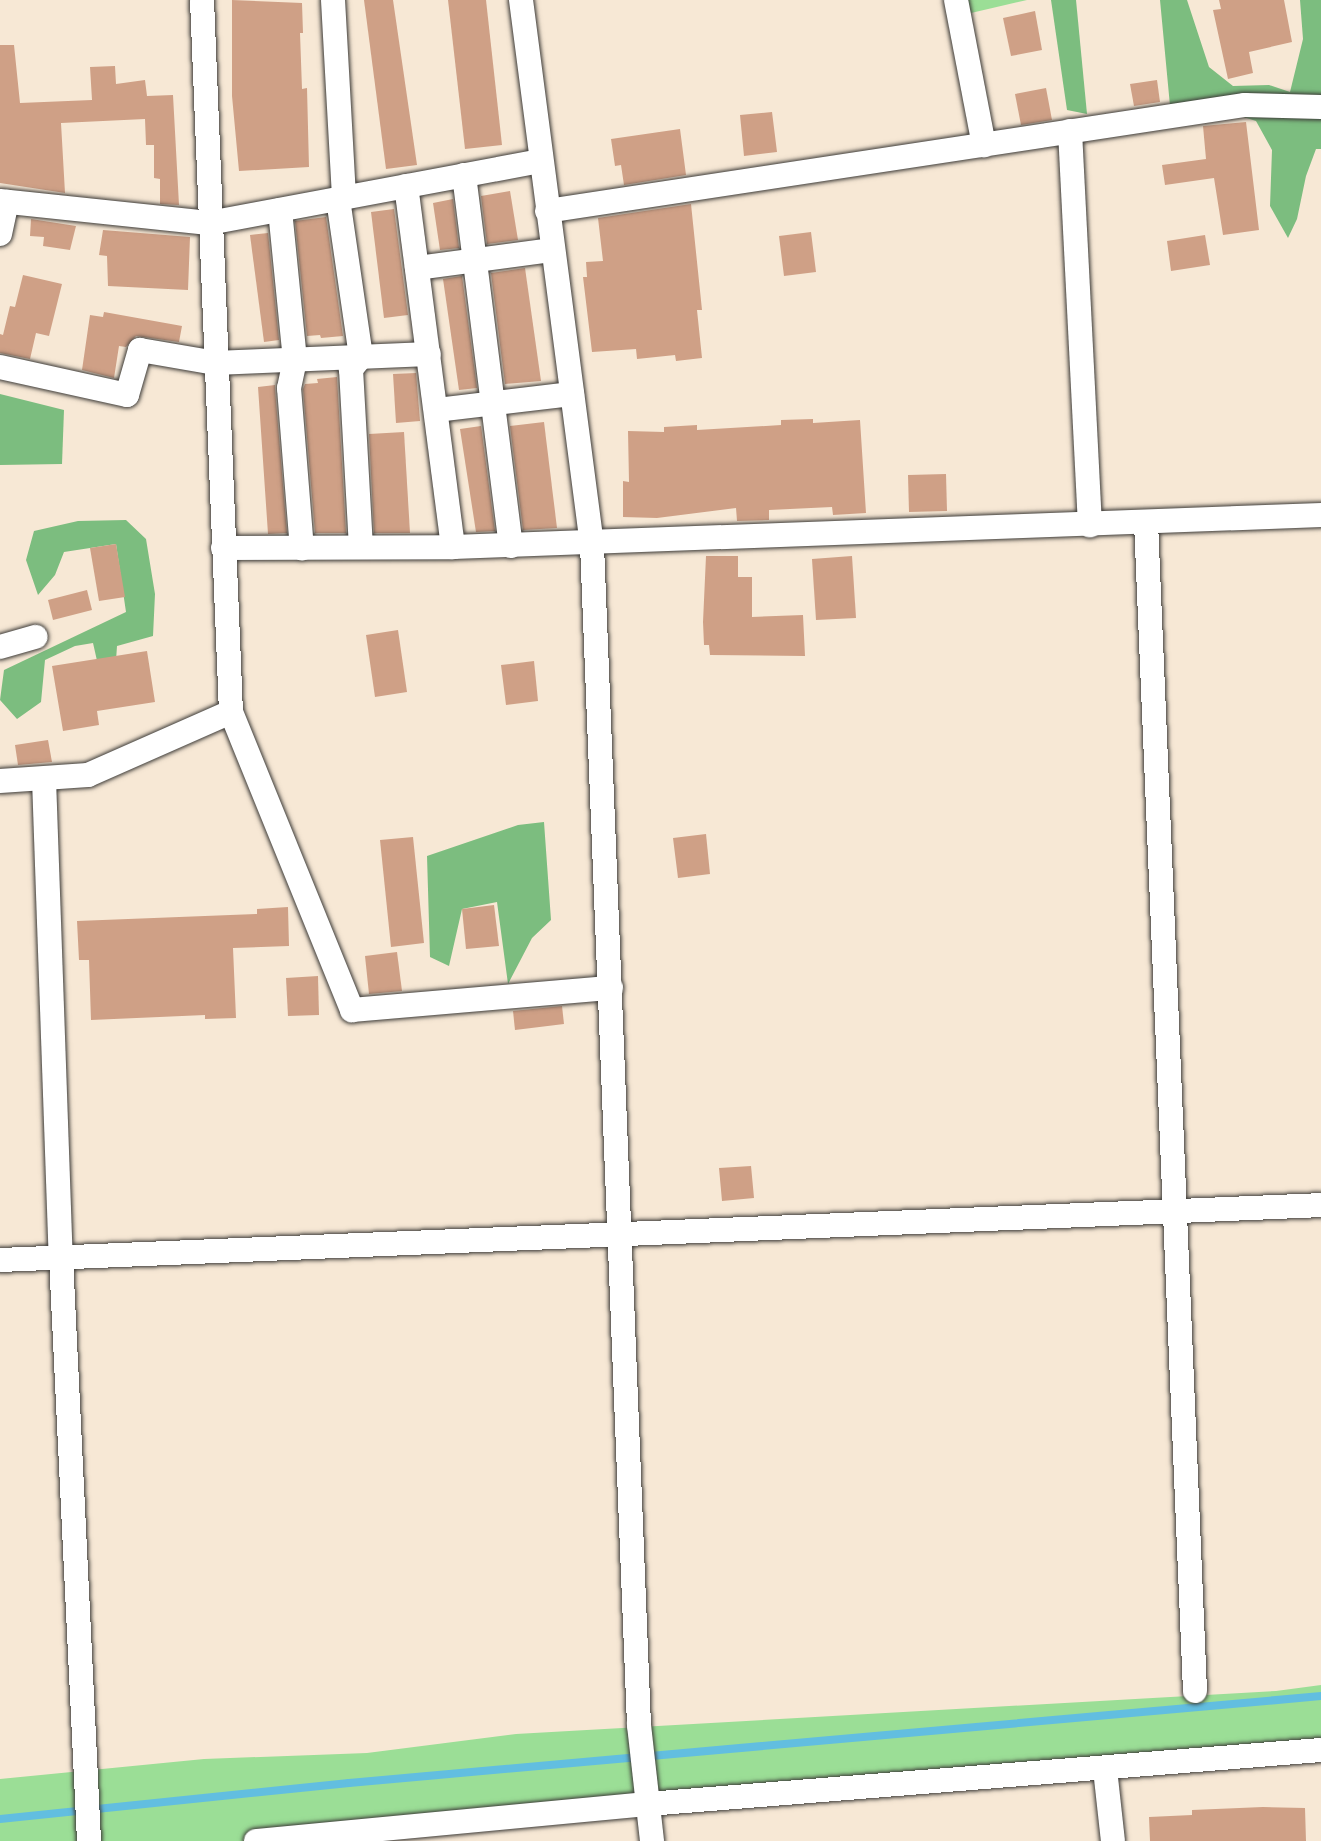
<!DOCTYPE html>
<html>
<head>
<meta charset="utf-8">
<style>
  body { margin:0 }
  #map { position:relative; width:1321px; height:1841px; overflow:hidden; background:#f7e8d5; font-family:"Patrick Hand",sans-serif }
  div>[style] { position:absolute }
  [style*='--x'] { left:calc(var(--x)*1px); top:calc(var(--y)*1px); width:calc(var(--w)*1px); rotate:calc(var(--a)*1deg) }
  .green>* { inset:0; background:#9bde96 }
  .forest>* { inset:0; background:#7cbd7f }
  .stream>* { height:8px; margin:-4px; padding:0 4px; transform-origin:4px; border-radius:4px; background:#62bee0 }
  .building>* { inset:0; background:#cfa086 }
  .roads { filter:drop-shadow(0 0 2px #3d3b38) drop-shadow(0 0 2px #3d3b38) }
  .minor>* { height:24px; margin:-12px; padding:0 12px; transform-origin:12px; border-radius:12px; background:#fff }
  span { translate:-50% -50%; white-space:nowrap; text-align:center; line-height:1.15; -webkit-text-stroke:6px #fff; paint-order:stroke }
</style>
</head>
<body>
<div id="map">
  <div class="green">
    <div style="clip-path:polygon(968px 0,1027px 0,971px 13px)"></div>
    <div style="clip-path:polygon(1321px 1685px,1321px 1750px,253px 1841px,0 1841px,0 1779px,204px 1759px,367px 1753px,516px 1734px,1276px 1691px)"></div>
  </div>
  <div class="forest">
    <div style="clip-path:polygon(1051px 0,1076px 0,1087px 114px,1067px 110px)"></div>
    <div style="clip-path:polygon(1160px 0,1187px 0,1209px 67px,1233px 86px,1269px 85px,1290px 92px,1303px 39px,1300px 0,1321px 0,1321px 149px,1316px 149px,1306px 176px,1297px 219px,1288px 238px,1270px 206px,1272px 150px,1256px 121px,1219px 109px,1172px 127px)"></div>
    <div style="clip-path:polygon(0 394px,64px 410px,62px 464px,0 465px)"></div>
    <div style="clip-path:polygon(126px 520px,146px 539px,155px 594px,153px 636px,117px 646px,114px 690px,105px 696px,93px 643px,75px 646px,45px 660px,41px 702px,17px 719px,0 700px,4px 670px,126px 612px,116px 544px,64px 552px,55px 575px,38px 595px,26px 560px,34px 531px,78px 521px)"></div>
    <div style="clip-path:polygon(544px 822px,551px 920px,532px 938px,508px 984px,497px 902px,462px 909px,449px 966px,430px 957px,427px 856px,518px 825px)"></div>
  </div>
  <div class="stream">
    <div style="--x:0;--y:1819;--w:351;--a:-5.9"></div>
    <div style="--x:349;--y:1783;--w:976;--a:-5.11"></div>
  </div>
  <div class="building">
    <div style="clip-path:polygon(232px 0,302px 3px,303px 33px,300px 33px,302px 89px,307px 88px,309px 167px,239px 171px,232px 96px)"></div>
    <div style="clip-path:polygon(364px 0,393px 0,417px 165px,386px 169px)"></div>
    <div style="clip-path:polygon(448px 0,486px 0,502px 145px,465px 149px)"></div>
    <div style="clip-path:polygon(1219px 0,1284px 0,1292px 42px,1249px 52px,1253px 73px,1228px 79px,1213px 10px,1221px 9px)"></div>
    <div style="clip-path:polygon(1035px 11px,1042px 50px,1011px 56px,1003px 18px)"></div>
    <div style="clip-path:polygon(0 45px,14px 45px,20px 103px,92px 100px,90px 67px,115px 66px,116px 84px,145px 80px,147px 96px,173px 95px,179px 205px,160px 204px,160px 179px,154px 178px,154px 145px,146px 145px,145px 119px,61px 123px,65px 193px,0 183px)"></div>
    <div style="clip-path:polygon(1157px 80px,1160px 102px,1134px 106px,1130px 84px)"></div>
    <div style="clip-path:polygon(1046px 88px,1052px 120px,1021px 125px,1015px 94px)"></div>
    <div style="clip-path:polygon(772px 112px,777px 152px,744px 156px,740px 115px)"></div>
    <div style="clip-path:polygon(1246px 122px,1259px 230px,1223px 235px,1214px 178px,1165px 185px,1162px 165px,1206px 159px,1203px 126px)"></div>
    <div style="clip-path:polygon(680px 129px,686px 175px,624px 185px,621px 165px,615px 166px,611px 139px)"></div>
    <div style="clip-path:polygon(510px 191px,518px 240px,487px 244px,481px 196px)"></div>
    <div style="clip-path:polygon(453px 199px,459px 248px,440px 250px,433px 203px)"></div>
    <div style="clip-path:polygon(691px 204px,702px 310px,697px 310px,702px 358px,676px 361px,675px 355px,637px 359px,636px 349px,592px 352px,583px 277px,587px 277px,586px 262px,603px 261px,598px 218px)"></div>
    <div style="clip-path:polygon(394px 209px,408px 315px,384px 318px,371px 212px)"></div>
    <div style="clip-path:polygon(326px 217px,343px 336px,321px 338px,320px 335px,307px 336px,295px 221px)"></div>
    <div style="clip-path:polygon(31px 219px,76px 226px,70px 250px,43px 246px,44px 237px,30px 236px)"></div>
    <div style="clip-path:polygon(103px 230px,190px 237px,188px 290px,108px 286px,107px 256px,99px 255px)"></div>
    <div style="clip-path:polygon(811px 232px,816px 272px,784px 276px,779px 236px)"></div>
    <div style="clip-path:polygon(268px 233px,279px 340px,264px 342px,250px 235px)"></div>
    <div style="clip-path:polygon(1205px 235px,1210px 265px,1171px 271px,1167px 241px)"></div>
    <div style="clip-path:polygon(525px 268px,541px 381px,505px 384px,491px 273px)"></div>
    <div style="clip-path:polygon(23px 275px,62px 284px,49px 336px,36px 333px,30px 359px,0 353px,0 334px,3px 335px,10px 306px,15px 307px)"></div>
    <div style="clip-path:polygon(462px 276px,477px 388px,459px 390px,443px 279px)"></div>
    <div style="clip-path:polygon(104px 312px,182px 326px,179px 342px,136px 336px,126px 347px,119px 346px,114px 378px,82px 370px,90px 315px,103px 317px)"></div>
    <div style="clip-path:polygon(416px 373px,420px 421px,396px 423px,393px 374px)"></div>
    <div style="clip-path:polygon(337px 377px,346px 533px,315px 533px,303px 389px,305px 384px,318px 383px,317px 379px)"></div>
    <div style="clip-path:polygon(275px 385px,275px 389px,287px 533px,268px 534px,258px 387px)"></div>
    <div style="clip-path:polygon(813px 419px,813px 423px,860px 420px,866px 513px,833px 515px,832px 507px,769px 510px,769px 520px,737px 521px,736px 508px,657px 518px,623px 517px,623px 481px,629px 482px,628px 431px,664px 432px,664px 427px,697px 425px,697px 430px,781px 425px,781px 420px)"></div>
    <div style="clip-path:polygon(544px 422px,557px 528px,523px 530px,510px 426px)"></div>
    <div style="clip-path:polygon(481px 426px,495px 531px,476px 532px,460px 429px)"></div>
    <div style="clip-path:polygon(404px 432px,410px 533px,374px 533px,369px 434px)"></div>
    <div style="clip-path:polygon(946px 474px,947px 511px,909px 512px,908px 475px)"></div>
    <div style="clip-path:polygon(116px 544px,125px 597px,99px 601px,90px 548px)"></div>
    <div style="clip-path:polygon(706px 556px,738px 556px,738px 577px,752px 577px,752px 617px,803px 615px,805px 656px,710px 655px,709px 645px,704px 645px,703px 622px)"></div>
    <div style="clip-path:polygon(852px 556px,856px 618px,816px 620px,812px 559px)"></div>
    <div style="clip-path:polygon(87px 590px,92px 610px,53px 620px,48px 600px)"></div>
    <div style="clip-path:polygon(398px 630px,407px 692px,375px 697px,366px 635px)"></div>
    <div style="clip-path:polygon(147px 651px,155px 702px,97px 711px,99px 725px,63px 731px,52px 666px)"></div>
    <div style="clip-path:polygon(534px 661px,538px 701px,506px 705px,501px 665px)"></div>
    <div style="clip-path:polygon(48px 740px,52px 762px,18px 765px,15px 745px)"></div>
    <div style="clip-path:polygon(706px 834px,710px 874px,678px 878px,673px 838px)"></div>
    <div style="clip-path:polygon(413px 837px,424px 943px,391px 947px,380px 840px)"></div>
    <div style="clip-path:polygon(494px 905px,499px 946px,466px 949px,462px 909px)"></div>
    <div style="clip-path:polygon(288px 907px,289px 946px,233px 948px,236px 1018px,205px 1019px,205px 1015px,91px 1020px,89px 960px,79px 960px,77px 921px,257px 914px,257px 909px)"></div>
    <div style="clip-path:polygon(397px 952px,402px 991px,369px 994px,365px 956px)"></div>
    <div style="clip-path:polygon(318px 976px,319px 1015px,288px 1016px,286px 978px)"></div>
    <div style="clip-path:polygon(562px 1006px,564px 1024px,515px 1030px,513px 1011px)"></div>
    <div style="clip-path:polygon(751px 1166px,754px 1198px,722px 1201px,719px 1168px)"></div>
    <div style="clip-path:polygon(1263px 1807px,1305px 1808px,1306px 1841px,1150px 1841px,1149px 1817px,1192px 1815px,1192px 1810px)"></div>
  </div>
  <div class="roads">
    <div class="minor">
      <div style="--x:202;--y:0;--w:713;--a:87.67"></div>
      <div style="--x:231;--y:712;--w:322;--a:67.9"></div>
      <div style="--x:352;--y:1010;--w:260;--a:-4.9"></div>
      <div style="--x:333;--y:0;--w:197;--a:86.8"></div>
      <div style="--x:521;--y:0;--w:550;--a:82.58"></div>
      <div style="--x:592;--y:545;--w:1181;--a:87.72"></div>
      <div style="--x:639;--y:1725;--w:117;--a:83.6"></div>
      <div style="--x:956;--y:0;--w:148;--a:79.1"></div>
      <div style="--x:1070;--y:131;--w:395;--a:87.1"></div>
      <div style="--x:464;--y:175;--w:374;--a:82.8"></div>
      <div style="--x:338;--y:199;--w:160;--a:81.7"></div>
      <div style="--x:361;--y:357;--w:16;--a:130"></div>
      <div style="--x:351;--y:369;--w:178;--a:86.8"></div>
      <div style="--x:0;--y:201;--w:210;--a:6"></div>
      <div style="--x:209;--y:223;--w:337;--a:-10.6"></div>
      <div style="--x:280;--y:210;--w:151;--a:84.3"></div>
      <div style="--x:295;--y:360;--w:29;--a:102"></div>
      <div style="--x:289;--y:388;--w:161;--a:85.4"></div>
      <div style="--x:547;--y:211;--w:706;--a:-8.64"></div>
      <div style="--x:1245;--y:105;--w:76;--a:1.5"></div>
      <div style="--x:0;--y:234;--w:33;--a:-78"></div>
      <div style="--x:417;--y:268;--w:136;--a:-7.6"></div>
      <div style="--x:0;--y:367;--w:130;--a:12.4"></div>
      <div style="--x:127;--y:395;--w:47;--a:-73.9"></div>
      <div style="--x:140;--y:350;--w:76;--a:9.8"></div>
      <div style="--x:215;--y:363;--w:214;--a:-2.4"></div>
      <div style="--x:437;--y:410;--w:136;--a:-6.8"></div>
      <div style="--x:1146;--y:522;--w:1170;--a:87.6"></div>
      <div style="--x:453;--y:547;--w:869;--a:-2.11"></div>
      <div style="--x:223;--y:548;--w:230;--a:-0.2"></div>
      <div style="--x:453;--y:547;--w:364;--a:-97.4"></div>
      <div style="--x:0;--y:647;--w:37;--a:-16"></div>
      <div style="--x:44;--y:779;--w:479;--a:88"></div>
      <div style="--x:61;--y:1258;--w:584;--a:87.25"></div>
      <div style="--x:0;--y:781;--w:88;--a:-3.9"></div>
      <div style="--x:88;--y:775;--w:156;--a:-23.8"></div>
      <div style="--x:0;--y:1260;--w:1322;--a:-2.38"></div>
      <div style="--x:1105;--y:1769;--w:72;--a:83.7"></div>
      <div style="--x:256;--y:1841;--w:394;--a:-5.4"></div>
      <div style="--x:648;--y:1804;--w:675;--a:-4.59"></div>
    </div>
  </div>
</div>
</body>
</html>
